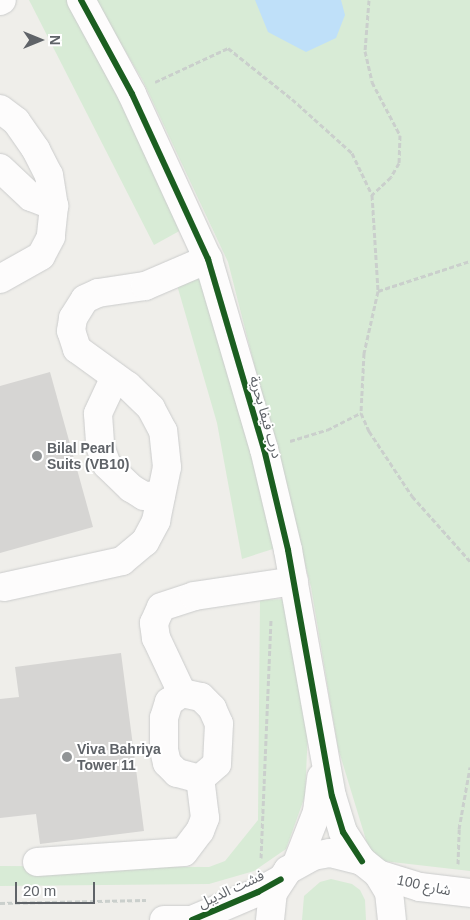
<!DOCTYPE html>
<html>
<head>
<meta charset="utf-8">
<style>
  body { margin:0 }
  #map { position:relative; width:470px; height:920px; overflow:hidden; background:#efeeea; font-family:Helvetica,"Noto Sans Arabic",sans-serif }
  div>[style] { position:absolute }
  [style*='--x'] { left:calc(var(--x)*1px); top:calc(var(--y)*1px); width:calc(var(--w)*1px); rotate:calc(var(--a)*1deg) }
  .green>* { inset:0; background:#d8ebd6 }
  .water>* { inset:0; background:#bfe0f9 }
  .building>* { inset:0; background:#d6d5d3 }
  .path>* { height:3px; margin-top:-1.5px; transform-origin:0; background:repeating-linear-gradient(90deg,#cacfcc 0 5px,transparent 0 7.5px) }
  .roads { filter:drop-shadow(0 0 1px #cbcccc) drop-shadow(0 0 1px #cbcccc) }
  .minor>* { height:28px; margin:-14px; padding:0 14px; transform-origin:14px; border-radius:14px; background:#fdfcfc }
  .cycleway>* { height:6px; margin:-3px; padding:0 3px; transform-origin:3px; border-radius:3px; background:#1b5e20 }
  .dots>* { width:14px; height:14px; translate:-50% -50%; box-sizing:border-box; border:2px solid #fff; border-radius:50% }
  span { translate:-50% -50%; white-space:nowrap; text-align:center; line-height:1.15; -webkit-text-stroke:4px #fff; paint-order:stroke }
  .street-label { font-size:14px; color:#5f6368 }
  .poi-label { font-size:14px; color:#5f6368; font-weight:700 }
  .left { translate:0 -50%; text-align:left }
  .north { position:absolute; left:15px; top:15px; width:50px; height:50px; -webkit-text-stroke:4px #fff; paint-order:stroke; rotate:90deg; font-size:14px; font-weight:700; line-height:20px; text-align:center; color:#5f6368 }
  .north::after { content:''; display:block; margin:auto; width:18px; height:22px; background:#5f6368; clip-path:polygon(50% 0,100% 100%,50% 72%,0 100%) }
  .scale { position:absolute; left:15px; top:882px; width:80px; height:22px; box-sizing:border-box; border:2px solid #5f6368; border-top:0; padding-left:6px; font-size:15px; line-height:18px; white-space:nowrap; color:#5f6368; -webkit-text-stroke:4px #fff; paint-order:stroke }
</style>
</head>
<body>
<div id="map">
  <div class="green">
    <div style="clip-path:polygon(29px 0,69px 0,183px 229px,154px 245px)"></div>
    <div style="clip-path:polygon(95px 0,470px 0,470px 871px,383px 861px,370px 853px,338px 748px,311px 587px,228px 262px,143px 81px)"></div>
    <div style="clip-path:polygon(206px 273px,276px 548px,242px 559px,217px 423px,177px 285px)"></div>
    <div style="clip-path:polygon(289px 599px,308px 730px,305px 796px,286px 849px,254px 871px,209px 884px,0 886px,0 866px,209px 867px,225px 861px,258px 820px,260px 600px)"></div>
    <div style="clip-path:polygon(331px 879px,352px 884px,360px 890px,365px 900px,366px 920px,302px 920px,304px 896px,320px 882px)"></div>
  </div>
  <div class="water">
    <div style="clip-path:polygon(255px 0,341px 0,345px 15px,336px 38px,306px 52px,268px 32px)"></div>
  </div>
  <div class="building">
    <div style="clip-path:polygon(50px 372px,93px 527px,0 553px,0 386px)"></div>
    <div style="clip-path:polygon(121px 653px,144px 831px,40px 844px,36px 814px,0 818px,0 699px,19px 697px,15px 667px)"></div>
  </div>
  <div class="path">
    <div style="--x:369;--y:0;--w:51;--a:94.5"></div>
    <div style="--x:365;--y:51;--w:32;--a:77"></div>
    <div style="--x:372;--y:82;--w:60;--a:62.2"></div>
    <div style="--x:400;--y:135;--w:28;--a:92"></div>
    <div style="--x:399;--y:163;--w:16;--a:120"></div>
    <div style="--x:391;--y:177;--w:26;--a:137"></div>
    <div style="--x:155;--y:82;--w:81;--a:-25"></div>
    <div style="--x:228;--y:48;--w:82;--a:38.6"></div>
    <div style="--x:292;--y:99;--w:81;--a:42"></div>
    <div style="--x:352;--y:153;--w:47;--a:64.5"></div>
    <div style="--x:372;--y:195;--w:96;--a:86.4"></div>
    <div style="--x:378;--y:291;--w:64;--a:102.7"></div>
    <div style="--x:364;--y:353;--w:60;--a:92.9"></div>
    <div style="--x:361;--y:413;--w:20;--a:66"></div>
    <div style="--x:369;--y:431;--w:78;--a:56.5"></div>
    <div style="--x:412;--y:496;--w:87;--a:48.3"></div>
    <div style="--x:378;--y:291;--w:97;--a:-18.1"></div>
    <div style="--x:290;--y:441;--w:39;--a:-17"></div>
    <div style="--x:327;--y:430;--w:38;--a:-27"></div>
    <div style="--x:261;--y:858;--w:238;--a:-87.6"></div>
    <div style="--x:458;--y:864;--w:35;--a:-88"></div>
    <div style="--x:459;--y:829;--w:63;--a:-79.9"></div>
    <div style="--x:0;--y:903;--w:146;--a:-1.2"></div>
  </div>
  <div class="roads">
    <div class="minor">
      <div style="--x:81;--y:0;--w:107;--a:61.5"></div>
      <div style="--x:132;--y:94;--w:182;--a:65.3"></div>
      <div style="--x:208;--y:259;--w:198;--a:73.6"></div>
      <div style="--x:264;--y:449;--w:104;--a:76.6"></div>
      <div style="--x:288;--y:550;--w:250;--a:79.9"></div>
      <div style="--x:332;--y:796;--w:38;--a:73"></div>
      <div style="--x:343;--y:832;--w:35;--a:57"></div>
      <div style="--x:0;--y:1;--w:2;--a:-27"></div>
      <div style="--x:0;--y:109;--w:20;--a:37"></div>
      <div style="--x:16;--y:121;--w:35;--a:55"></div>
      <div style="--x:36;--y:150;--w:28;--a:63"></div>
      <div style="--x:49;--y:175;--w:31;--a:81"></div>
      <div style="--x:54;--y:206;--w:31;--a:96"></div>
      <div style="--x:51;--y:237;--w:21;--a:118"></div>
      <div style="--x:41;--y:256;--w:47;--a:150.7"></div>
      <div style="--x:0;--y:168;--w:42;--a:43.1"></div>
      <div style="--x:31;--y:197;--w:25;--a:21"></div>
      <div style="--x:114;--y:379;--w:38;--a:115"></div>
      <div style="--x:98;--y:414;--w:32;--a:86"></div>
      <div style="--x:100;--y:446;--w:20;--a:70"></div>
      <div style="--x:107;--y:465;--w:33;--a:44"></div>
      <div style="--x:131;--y:488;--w:15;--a:32"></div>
      <div style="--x:144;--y:496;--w:17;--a:-3"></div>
      <div style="--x:4;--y:587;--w:121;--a:-12.4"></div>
      <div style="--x:122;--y:561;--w:30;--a:-40"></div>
      <div style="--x:145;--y:542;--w:24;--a:-62"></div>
      <div style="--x:156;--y:521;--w:55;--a:-78.5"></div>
      <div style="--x:167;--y:467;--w:36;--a:-96"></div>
      <div style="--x:163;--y:431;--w:26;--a:-118"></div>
      <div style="--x:151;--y:408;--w:32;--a:-136"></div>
      <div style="--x:128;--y:386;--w:63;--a:-144"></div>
      <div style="--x:77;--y:349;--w:19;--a:-108"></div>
      <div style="--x:71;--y:331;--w:13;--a:-81"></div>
      <div style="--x:73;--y:318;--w:22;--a:-58"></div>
      <div style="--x:85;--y:299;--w:14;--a:-25"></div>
      <div style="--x:98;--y:293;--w:48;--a:-8.5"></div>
      <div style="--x:145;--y:286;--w:69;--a:-23.2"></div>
      <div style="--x:182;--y:693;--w:19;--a:12"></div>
      <div style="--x:201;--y:697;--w:16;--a:45"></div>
      <div style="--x:212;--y:708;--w:17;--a:66"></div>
      <div style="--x:219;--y:724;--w:40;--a:92.9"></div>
      <div style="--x:217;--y:764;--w:23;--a:139"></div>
      <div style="--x:200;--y:779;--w:24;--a:-165"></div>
      <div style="--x:177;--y:773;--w:14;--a:-135"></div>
      <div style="--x:167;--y:763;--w:13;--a:-103"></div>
      <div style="--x:164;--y:750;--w:32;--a:-90"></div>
      <div style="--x:164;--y:718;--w:17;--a:-73"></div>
      <div style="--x:169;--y:702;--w:16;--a:-35"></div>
      <div style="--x:182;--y:693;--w:61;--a:-115.3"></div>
      <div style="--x:156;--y:638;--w:15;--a:-98"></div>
      <div style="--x:154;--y:623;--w:17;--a:-66"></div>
      <div style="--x:161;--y:607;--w:35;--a:-18"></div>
      <div style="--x:194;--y:596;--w:101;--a:-8.5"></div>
      <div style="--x:37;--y:862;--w:147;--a:-3.9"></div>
      <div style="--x:184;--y:852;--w:26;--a:-53"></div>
      <div style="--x:200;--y:831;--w:14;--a:-69"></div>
      <div style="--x:205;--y:818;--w:39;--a:-97"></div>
      <div style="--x:297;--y:863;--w:55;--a:-68.6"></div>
      <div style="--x:317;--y:812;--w:35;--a:-83"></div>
      <div style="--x:378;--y:874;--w:44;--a:17.2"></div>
      <div style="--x:420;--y:887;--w:50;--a:6.8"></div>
      <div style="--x:164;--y:920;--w:29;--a:0"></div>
      <div style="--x:192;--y:920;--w:72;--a:-23"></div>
      <div style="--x:258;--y:892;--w:26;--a:-29"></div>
      <div style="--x:270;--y:920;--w:27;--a:-84"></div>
      <div style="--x:273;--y:893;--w:27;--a:-57"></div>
      <div style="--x:288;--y:870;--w:29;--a:-29"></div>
      <div style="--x:313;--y:856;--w:17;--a:-10"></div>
      <div style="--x:330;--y:853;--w:33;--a:14"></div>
      <div style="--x:362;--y:861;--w:21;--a:39"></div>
      <div style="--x:378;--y:874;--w:21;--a:59"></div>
      <div style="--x:389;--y:892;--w:28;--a:84"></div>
    </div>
  </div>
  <div class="cycleway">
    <div style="--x:81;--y:0;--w:107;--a:61.5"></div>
    <div style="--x:132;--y:94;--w:182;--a:65.3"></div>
    <div style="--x:208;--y:259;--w:198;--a:73.6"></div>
    <div style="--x:264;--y:449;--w:104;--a:76.6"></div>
    <div style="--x:288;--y:550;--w:250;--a:79.9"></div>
    <div style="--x:332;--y:796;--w:38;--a:73"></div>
    <div style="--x:343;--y:832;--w:35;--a:57"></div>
    <div style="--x:192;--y:920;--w:72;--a:-23"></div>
    <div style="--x:258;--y:892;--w:26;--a:-29"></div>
  </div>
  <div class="dots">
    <div style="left:37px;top:456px;background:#919496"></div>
    <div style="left:67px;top:757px;background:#919496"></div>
  </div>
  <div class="street-label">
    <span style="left:266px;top:417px;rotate:74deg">درب فيفا بحرية</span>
    <span style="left:424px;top:885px;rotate:12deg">شارع 100</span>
    <span style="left:231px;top:889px;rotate:-25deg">فشت الديبل</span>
  </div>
  <div class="poi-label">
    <span class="left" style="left:47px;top:456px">Bilal Pearl<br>Suits (VB10)</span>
    <span class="left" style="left:77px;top:757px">Viva Bahriya<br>Tower 11</span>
  </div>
  <div class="north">N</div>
  <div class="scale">20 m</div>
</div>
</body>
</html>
